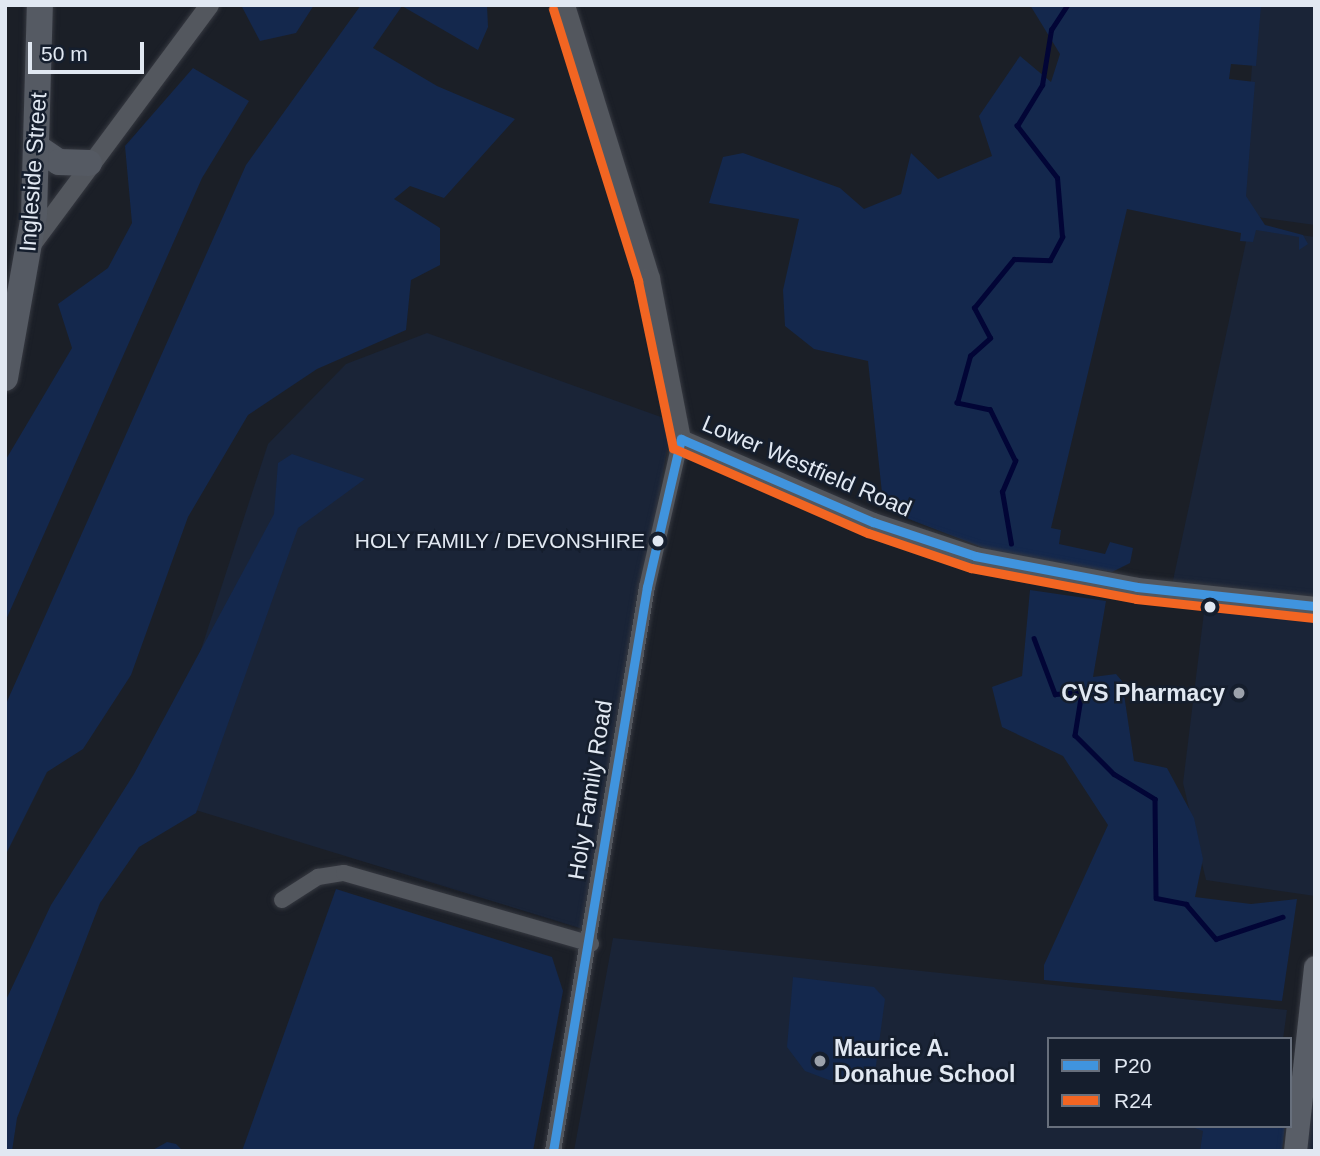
<!DOCTYPE html>
<html>
<head>
<meta charset="utf-8">
<style>
  body { margin:0 }
  #map { position:relative; width:1320px; height:1156px; overflow:hidden; background:#1b1f27; font-family:Arial,sans-serif }
  div>[style] { position:absolute }
  [style*='--x'] { left:calc(var(--x)*1px); top:calc(var(--y)*1px); width:calc(var(--w)*1px); rotate:calc(var(--a)*1deg) }
  .built>* { inset:0; background:#1a2437 }
  .green>* { inset:0; background:#14284d }
  .stream>* { height:4.5px; margin:-2.25px; padding:0 2.25px; transform-origin:2.25px; border-radius:2.25px; background:#020536 }
  .roads { filter:drop-shadow(0 0 2px #363941) drop-shadow(0 0 2px #363941) }
  .minor>* { height:16px; margin:-8px; padding:0 8px; transform-origin:8px; border-radius:8px; background:#53575e }
  .tertiary>* { height:19px; margin:-9.5px; padding:0 9.5px; transform-origin:9.5px; border-radius:9.5px; background:#53575e }
  .secondary>* { height:23px; margin:-11.5px; padding:0 11.5px; transform-origin:11.5px; border-radius:11.5px; background:#595e67 }
  .primary>* { height:26px; margin:-13px; padding:0 13px; transform-origin:13px; border-radius:13px; background:#555a63 }
  .bus-1>* { height:9px; margin:-4.5px; padding:0 4.5px; transform-origin:4.5px; border-radius:4.5px; background:#4094de }
  .bus-2>* { height:9px; margin:-4.5px; padding:0 4.5px; transform-origin:4.5px; border-radius:4.5px; background:#f26522 }
  .dots>* { width:19px; height:19px; translate:-50% -50%; box-sizing:border-box; border:4px solid #151e2d; border-radius:50% }
  span { translate:-50% -50%; white-space:nowrap; text-align:center; line-height:1.15; -webkit-text-stroke:5px #151e2d; paint-order:stroke }
  .bus-label { font-size:21px; color:#e1e8f2 }
  .right { translate:-100% -50%; text-align:right }
  .street-label { font-size:23px; color:#e1e8f2 }
  .poi-label { font-size:23px; color:#e1e8f2; font-weight:700 }
  .left { translate:0 -50%; text-align:left }
  .frame { position:absolute; inset:0; border:7px solid #e1e8f2; pointer-events:none }
  .legend { position:absolute; left:1047px; top:1037px; width:245px; height:91px; box-sizing:border-box; background:#151e2d; border:2px solid #676f7c; margin:0; padding:9px 12px; list-style:none; font-size:21px; color:#e1e8f2 }
  .legend li { display:flex; align-items:center; gap:14px; height:35px }
  .legend b { width:35px; border:2px solid #676f7c }
  .scale { position:absolute; left:28px; top:42px; width:116px; height:32px; box-sizing:border-box; border:4px solid #e1e8f2; border-top:0; padding-left:9px; font-size:21px; line-height:24px; white-space:nowrap; color:#e1e8f2; -webkit-text-stroke:5px #151e2d; paint-order:stroke }
</style>
</head>
<body>
<div id="map">
  <div class="built">
    <div style="clip-path:polygon(1256px 5px,1315px 5px,1315px 225px,1242px 215px)"></div>
    <div style="clip-path:polygon(1249px 228px,1315px 237px,1315px 597px,1172px 585px)"></div>
    <div style="clip-path:polygon(427px 333px,672px 421px,583px 929px,153px 797px,268px 444px,346px 364px)"></div>
    <div style="clip-path:polygon(1205px 604px,1315px 619px,1315px 896px,1206px 880px,1183px 783px)"></div>
    <div style="clip-path:polygon(613px 938px,1287px 1010px,1283px 1039px,1049px 1039px,1049px 1126px,1271px 1126px,1268px 1151px,574px 1151px)"></div>
    <div style="clip-path:polygon(1315px 1066px,1315px 1151px,1303px 1151px)"></div>
  </div>
  <div class="green">
    <div style="clip-path:polygon(241px 5px,314px 5px,296px 33px,260px 41px)"></div>
    <div style="clip-path:polygon(361px 5px,487px 5px,488px 27px,478px 50px,402px 6px,373px 48px,437px 86px,515px 119px,444px 198px,410px 186px,394px 199px,440px 228px,440px 265px,411px 280px,406px 330px,317px 369px,248px 415px,188px 517px,131px 675px,83px 749px,47px 772px,5px 856px,5px 706px,246px 165px)"></div>
    <div style="clip-path:polygon(1030px 5px,1261px 5px,1256px 66px,1231px 64px,1229px 79px,1255px 82px,1246px 196px,1265px 225px,1303px 235px,1308px 244px,1299px 250px,1299px 237px,1256px 230px,1253px 242px,1240px 241px,1241px 233px,1127px 209px,1051px 528px,1061px 530px,1059px 544px,1105px 554px,1110px 542px,1133px 548px,1130px 563px,1112px 572px,997px 553px,893px 513px,882px 493px,868px 361px,814px 349px,785px 326px,783px 290px,799px 219px,709px 203px,723px 157px,743px 153px,840px 188px,864px 209px,901px 194px,911px 153px,938px 179px,992px 156px,979px 116px,1020px 56px,1051px 82px,1060px 54px)"></div>
    <div style="clip-path:polygon(193px 68px,249px 101px,202px 178px,5px 622px,5px 461px,72px 348px,58px 304px,108px 268px,132px 223px,125px 146px)"></div>
    <div style="clip-path:polygon(292px 454px,365px 479px,298px 528px,196px 813px,139px 847px,100px 903px,17px 1118px,12px 1151px,5px 1151px,5px 1002px,51px 905px,134px 774px,274px 514px,278px 463px)"></div>
    <div style="clip-path:polygon(1030px 590px,1106px 601px,1093px 677px,1116px 674px,1122px 681px,1134px 761px,1167px 768px,1194px 818px,1203px 859px,1195px 897px,1251px 904px,1297px 899px,1282px 1001px,1044px 980px,1044px 965px,1108px 825px,1063px 756px,1002px 727px,992px 687px,1022px 676px)"></div>
    <div style="clip-path:polygon(336px 889px,552px 957px,563px 991px,533px 1151px,242px 1151px)"></div>
    <div style="clip-path:polygon(793px 977px,874px 987px,885px 999px,874px 1080px,829px 1080px,805px 1071px,787px 1047px)"></div>
    <div style="clip-path:polygon(1189px 1126px,1285px 1126px,1282px 1151px,1200px 1151px,1203px 1131px)"></div>
    <div style="clip-path:polygon(167px 1142px,176px 1144px,183px 1151px,151px 1151px)"></div>
  </div>
  <div class="stream">
    <div style="--x:1011;--y:544;--w:53;--a:-99.8"></div>
    <div style="--x:1002;--y:492;--w:34;--a:-67"></div>
    <div style="--x:1015;--y:461;--w:57;--a:-116.1"></div>
    <div style="--x:990;--y:410;--w:34;--a:-168"></div>
    <div style="--x:957;--y:403;--w:49;--a:-74.5"></div>
    <div style="--x:970;--y:356;--w:27;--a:-42"></div>
    <div style="--x:990;--y:338;--w:34;--a:-118"></div>
    <div style="--x:974;--y:308;--w:63;--a:-50.8"></div>
    <div style="--x:1014;--y:259;--w:36;--a:2"></div>
    <div style="--x:1050;--y:260;--w:26;--a:-62"></div>
    <div style="--x:1062;--y:237;--w:59;--a:-94.8"></div>
    <div style="--x:1057;--y:178;--w:66;--a:-127.6"></div>
    <div style="--x:1017;--y:126;--w:48;--a:-58.6"></div>
    <div style="--x:1042;--y:85;--w:56;--a:-80.7"></div>
    <div style="--x:1051;--y:30;--w:30;--a:-57"></div>
    <div style="--x:1034;--y:638;--w:60;--a:69.4"></div>
    <div style="--x:1055;--y:694;--w:27;--a:-4"></div>
    <div style="--x:1082;--y:692;--w:44;--a:99.2"></div>
    <div style="--x:1075;--y:735;--w:55;--a:45"></div>
    <div style="--x:1114;--y:774;--w:48;--a:31.4"></div>
    <div style="--x:1155;--y:799;--w:99;--a:89.4"></div>
    <div style="--x:1156;--y:898;--w:31;--a:11"></div>
    <div style="--x:1186;--y:904;--w:46;--a:49.4"></div>
    <div style="--x:1216;--y:939;--w:70;--a:-18.4"></div>
  </div>
  <div class="roads">
    <div class="minor">
      <div style="--x:282;--y:900;--w:43;--a:-32.6"></div>
      <div style="--x:318;--y:877;--w:26;--a:-9"></div>
      <div style="--x:344;--y:873;--w:257;--a:16"></div>
      <div style="--x:553;--y:1151;--w:572;--a:-80.54"></div>
      <div style="--x:647;--y:587;--w:152;--a:-77.1"></div>
    </div>
    <div class="tertiary">
      <div style="--x:565;--y:5;--w:286;--a:72.7"></div>
      <div style="--x:650;--y:278;--w:164;--a:79.1"></div>
      <div style="--x:681;--y:439;--w:209;--a:23.4"></div>
      <div style="--x:873;--y:522;--w:108;--a:18.4"></div>
      <div style="--x:975;--y:556;--w:165;--a:10.8"></div>
      <div style="--x:1137;--y:587;--w:179;--a:6.1"></div>
      <div style="--x:32;--y:243;--w:297;--a:-53.4"></div>
    </div>
    <div class="secondary">
      <div style="--x:1295;--y:1151;--w:185;--a:-83.8"></div>
    </div>
    <div class="primary">
      <div style="--x:38;--y:148;--w:25;--a:34"></div>
      <div style="--x:59;--y:162;--w:30;--a:2"></div>
      <div style="--x:5;--y:378;--w:166;--a:-79.9"></div>
      <div style="--x:34;--y:215;--w:210;--a:-88.4"></div>
    </div>
  </div>
  <div class="bus-1">
    <div style="--x:553;--y:1151;--w:572;--a:-80.54"></div>
    <div style="--x:647;--y:587;--w:152;--a:-77.1"></div>
    <div style="--x:681;--y:439;--w:209;--a:23.4"></div>
    <div style="--x:873;--y:522;--w:108;--a:18.4"></div>
    <div style="--x:975;--y:556;--w:165;--a:10.8"></div>
    <div style="--x:1137;--y:587;--w:179;--a:6.1"></div>
  </div>
  <div class="bus-2">
    <div style="--x:553;--y:9;--w:285;--a:72.6"></div>
    <div style="--x:638;--y:281;--w:171;--a:78.2"></div>
    <div style="--x:673;--y:448;--w:213;--a:23.6"></div>
    <div style="--x:868;--y:533;--w:109;--a:18.8"></div>
    <div style="--x:971;--y:568;--w:168;--a:10.6"></div>
    <div style="--x:1136;--y:599;--w:179;--a:6.1"></div>
  </div>
  <div class="dots">
    <div style="left:658px;top:541px;background:#e1e8f2"></div>
    <div style="left:1210px;top:607px;background:#e1e8f2"></div>
    <div style="left:1239px;top:693px;background:#9ca2ab"></div>
    <div style="left:820px;top:1061px;background:#9ca2ab"></div>
  </div>
  <div class="bus-label">
    <span class="right" style="left:645px;top:541px">HOLY FAMILY / DEVONSHIRE</span>
  </div>
  <div class="street-label">
    <span style="left:33px;top:172px;rotate:-86deg">Ingleside Street</span>
    <span style="left:807px;top:466px;rotate:23deg">Lower Westfield Road</span>
    <span style="left:590px;top:790px;rotate:-81deg">Holy Family Road</span>
  </div>
  <div class="poi-label">
    <span class="right" style="left:1225px;top:693px">CVS Pharmacy</span>
    <span class="left" style="left:834px;top:1061px">Maurice A.<br>Donahue School</span>
  </div>
  <div class="frame"></div>
  <ul class="legend">
  <li><b style="height:9px;background:#4094de"></b>P20</li>
  <li><b style="height:9px;background:#f26522"></b>R24</li>
  </ul>
  <div class="scale">50 m</div>
</div>
</body>
</html>
